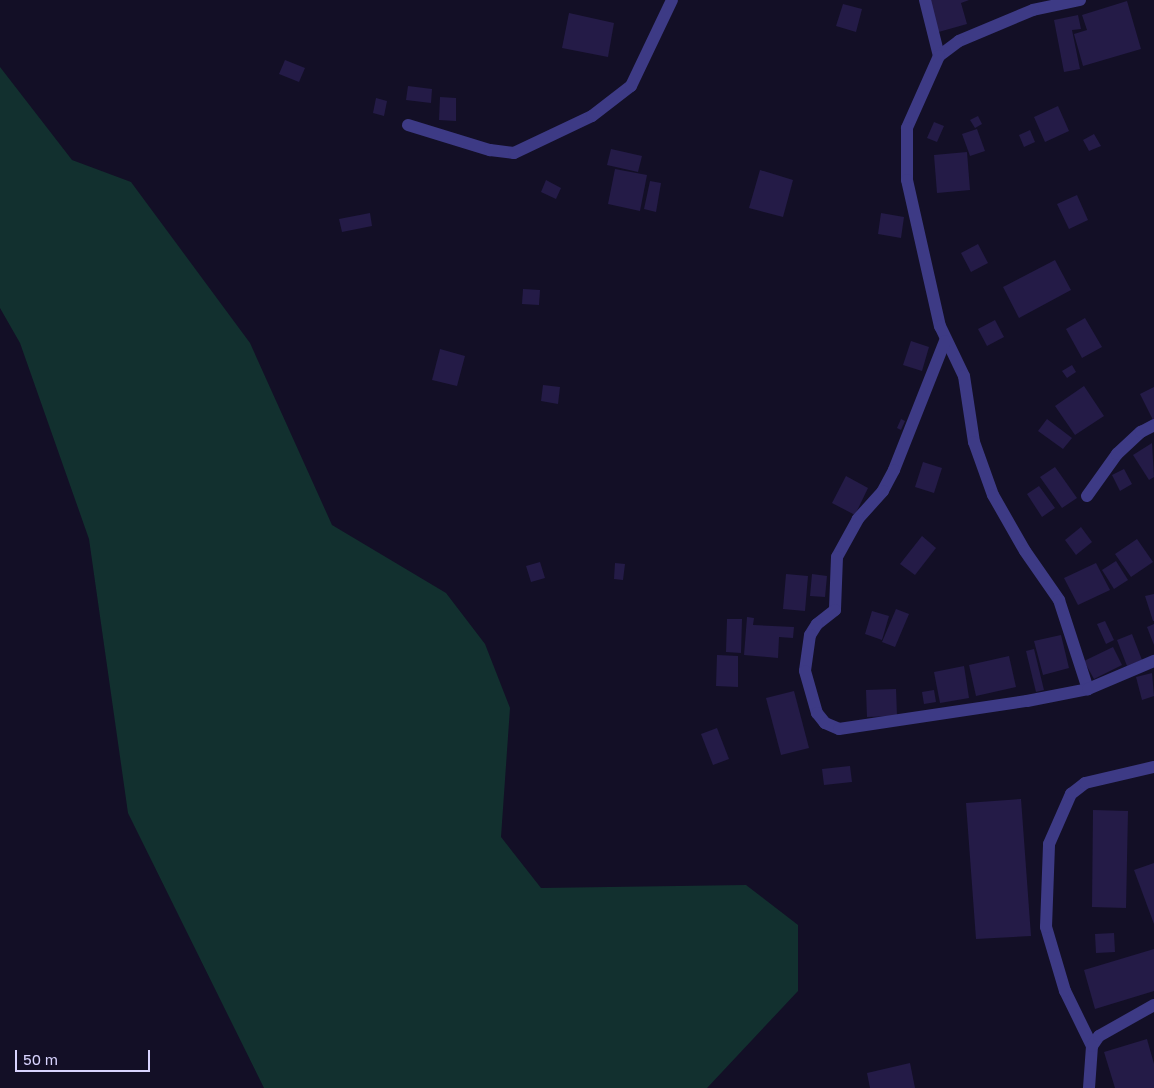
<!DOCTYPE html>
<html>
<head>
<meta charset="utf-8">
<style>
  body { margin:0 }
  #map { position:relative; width:1154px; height:1088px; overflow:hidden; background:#130f26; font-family:"Golos Text",sans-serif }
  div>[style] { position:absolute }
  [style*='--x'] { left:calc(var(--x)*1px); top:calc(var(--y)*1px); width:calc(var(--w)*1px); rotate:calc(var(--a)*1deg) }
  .green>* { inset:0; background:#12302f }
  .building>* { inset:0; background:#241b47 }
  .minor>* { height:12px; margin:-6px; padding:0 6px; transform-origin:6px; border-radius:6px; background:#3d3a85 }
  span { translate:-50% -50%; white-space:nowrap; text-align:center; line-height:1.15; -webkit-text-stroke:5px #130f26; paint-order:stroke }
  .scale { position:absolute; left:15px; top:1050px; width:135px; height:22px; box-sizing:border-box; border:2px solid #d9d4ff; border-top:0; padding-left:6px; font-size:15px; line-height:18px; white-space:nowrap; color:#d9d4ff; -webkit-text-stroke:4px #130f26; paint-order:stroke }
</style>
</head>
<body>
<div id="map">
  <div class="green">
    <div style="clip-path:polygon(0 67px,72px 160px,131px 182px,250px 343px,332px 525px,446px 593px,485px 644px,510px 708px,501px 837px,541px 888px,746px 885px,798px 925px,798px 991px,707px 1088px,264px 1088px,128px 813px,89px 539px,20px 343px,0 308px)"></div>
  </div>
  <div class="building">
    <div style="clip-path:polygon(925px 0,969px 0,961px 3px,967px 24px,935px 33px)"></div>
    <div style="clip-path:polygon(1127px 1px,1141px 49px,1083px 66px,1074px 34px,1087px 30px,1082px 15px)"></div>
    <div style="clip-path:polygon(843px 4px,862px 9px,856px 32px,836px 26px)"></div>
    <div style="clip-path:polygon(569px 13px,614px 23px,608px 57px,562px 48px)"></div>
    <div style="clip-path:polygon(1078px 15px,1081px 29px,1072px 30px,1080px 69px,1064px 72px,1054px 20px)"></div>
    <div style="clip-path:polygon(285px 60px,305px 68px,299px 82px,279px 74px)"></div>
    <div style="clip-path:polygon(408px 86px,432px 89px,431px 103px,406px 100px)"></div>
    <div style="clip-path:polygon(440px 97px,456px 98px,456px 121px,439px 120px)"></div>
    <div style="clip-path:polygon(376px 98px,387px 101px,384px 116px,373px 113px)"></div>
    <div style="clip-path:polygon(1058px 106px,1069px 131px,1045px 142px,1034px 117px)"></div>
    <div style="clip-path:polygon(978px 116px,982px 124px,975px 128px,970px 120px)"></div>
    <div style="clip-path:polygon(934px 122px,944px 126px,937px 142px,927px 138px)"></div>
    <div style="clip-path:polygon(977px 129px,985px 151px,970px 156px,962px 134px)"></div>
    <div style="clip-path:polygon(1030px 130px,1035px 142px,1024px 147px,1019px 135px)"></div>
    <div style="clip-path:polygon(1094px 134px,1101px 146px,1089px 151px,1083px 140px)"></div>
    <div style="clip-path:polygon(611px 149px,642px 156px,638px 172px,607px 165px)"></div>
    <div style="clip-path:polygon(967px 152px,970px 190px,937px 193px,934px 155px)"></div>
    <div style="clip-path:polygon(615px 169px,647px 175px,640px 211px,608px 204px)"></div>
    <div style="clip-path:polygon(760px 170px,793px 180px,783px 217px,749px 208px)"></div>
    <div style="clip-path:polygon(546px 180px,561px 188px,556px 199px,541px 192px)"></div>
    <div style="clip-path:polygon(650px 181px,661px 183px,656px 212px,644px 209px)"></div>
    <div style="clip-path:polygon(1077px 195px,1088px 220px,1069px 229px,1057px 204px)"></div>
    <div style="clip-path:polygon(370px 213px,372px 226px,342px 232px,339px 219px)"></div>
    <div style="clip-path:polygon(881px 213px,904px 217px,901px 238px,878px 234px)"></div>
    <div style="clip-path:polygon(978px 244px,988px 263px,971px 272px,961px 253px)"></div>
    <div style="clip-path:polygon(1055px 260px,1071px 290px,1019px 318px,1003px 287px)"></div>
    <div style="clip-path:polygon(523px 289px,540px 290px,539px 305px,522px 304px)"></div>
    <div style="clip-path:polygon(1085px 318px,1102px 347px,1082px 358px,1066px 329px)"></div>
    <div style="clip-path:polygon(995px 320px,1004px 337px,987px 346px,978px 329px)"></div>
    <div style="clip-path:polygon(911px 341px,929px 347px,922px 371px,903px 365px)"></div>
    <div style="clip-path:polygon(440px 349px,465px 356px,457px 386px,432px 380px)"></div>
    <div style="clip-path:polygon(1072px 365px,1076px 372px,1067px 378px,1062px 371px)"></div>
    <div style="clip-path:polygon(543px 385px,560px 387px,558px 404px,541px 401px)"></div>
    <div style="clip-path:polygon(1084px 386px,1104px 416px,1075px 435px,1055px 406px)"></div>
    <div style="clip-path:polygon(1154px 387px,1154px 422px,1140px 394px)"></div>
    <div style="clip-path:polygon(901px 419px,905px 421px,901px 430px,897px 428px)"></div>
    <div style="clip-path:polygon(1047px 419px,1072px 438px,1063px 449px,1038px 431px)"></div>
    <div style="clip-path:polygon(1152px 443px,1154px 477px,1149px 480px,1133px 455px)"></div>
    <div style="clip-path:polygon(923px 462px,942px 468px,934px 493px,915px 487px)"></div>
    <div style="clip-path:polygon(1055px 467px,1077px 498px,1062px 508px,1040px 477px)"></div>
    <div style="clip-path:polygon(1124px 469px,1132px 484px,1120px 491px,1112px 475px)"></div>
    <div style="clip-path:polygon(846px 476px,868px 488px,855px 515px,832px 503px)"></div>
    <div style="clip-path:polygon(1039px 486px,1055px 508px,1042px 517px,1027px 494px)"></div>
    <div style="clip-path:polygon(1081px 527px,1092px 542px,1076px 555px,1065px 540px)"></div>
    <div style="clip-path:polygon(922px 536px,936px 548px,915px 575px,900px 564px)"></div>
    <div style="clip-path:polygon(1137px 539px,1153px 562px,1131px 577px,1115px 554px)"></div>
    <div style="clip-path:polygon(1116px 561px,1128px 580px,1114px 589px,1102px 570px)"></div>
    <div style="clip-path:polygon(540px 562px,545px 578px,531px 582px,526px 566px)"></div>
    <div style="clip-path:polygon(615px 563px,625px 564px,623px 580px,614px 579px)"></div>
    <div style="clip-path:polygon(1096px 563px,1110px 590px,1078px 605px,1064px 578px)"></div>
    <div style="clip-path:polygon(786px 574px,808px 576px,805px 611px,783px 609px)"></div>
    <div style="clip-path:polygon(812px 574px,827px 576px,825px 597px,810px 596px)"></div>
    <div style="clip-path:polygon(1154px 594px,1154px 621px,1153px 621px,1145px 596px)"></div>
    <div style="clip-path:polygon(896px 609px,909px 614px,895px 647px,882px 642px)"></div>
    <div style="clip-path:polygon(872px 611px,889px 616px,882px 640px,865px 634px)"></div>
    <div style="clip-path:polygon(747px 617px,754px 618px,753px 625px,794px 627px,793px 638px,779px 637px,778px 658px,744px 655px)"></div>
    <div style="clip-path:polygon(727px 619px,742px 619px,741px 653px,726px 652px)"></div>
    <div style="clip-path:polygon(1105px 621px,1114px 640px,1106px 644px,1097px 624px)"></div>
    <div style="clip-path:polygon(1154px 624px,1154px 645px,1147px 627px)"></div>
    <div style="clip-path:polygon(1132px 634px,1142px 660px,1127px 666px,1117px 640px)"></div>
    <div style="clip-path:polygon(1061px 635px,1069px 668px,1043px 675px,1034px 641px)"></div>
    <div style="clip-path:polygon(1113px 647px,1122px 665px,1094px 679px,1084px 661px)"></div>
    <div style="clip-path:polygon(1034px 649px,1044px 690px,1036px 692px,1026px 651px)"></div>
    <div style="clip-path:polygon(717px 655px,738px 656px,738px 687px,716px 686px)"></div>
    <div style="clip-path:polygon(1009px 656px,1016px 687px,976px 696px,969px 665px)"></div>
    <div style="clip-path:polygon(964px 666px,969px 698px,940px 703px,934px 672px)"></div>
    <div style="clip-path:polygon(1152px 673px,1154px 696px,1142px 700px,1136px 677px)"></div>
    <div style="clip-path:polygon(896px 689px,897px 716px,867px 717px,866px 690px)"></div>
    <div style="clip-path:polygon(934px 690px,936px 702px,924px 704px,922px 692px)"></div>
    <div style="clip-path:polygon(794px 691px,809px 748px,781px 755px,766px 698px)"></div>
    <div style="clip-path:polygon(717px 728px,729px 759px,713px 765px,701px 734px)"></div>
    <div style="clip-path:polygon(850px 766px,852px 782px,824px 785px,822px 769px)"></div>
    <div style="clip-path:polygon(1021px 799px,1031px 936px,976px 939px,966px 803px)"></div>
    <div style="clip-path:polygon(1093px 810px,1128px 811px,1126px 908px,1092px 907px)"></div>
    <div style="clip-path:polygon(1154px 863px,1154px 924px,1134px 870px)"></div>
    <div style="clip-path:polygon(1114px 933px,1115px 952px,1096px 953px,1095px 934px)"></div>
    <div style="clip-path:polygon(1154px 949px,1154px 991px,1095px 1009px,1084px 970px)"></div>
    <div style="clip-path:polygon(1147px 1039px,1154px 1064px,1154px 1088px,1115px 1088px,1104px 1052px)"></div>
    <div style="clip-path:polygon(910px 1063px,915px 1088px,870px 1088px,867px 1073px)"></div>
  </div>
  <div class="minor">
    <div style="--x:925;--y:0;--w:58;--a:76"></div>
    <div style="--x:1080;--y:0;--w:48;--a:168"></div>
    <div style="--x:1033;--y:10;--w:80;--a:157.3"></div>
    <div style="--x:959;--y:41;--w:25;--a:143"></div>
    <div style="--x:939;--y:56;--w:79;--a:114"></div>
    <div style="--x:907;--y:128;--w:52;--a:90"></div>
    <div style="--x:907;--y:180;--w:150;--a:77.3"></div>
    <div style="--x:940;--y:326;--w:55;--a:64.4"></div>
    <div style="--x:964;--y:376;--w:67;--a:81.4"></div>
    <div style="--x:974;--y:442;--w:56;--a:70.3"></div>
    <div style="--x:993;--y:495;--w:64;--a:60.3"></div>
    <div style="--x:1025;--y:551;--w:60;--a:55.2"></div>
    <div style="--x:1059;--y:600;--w:94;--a:72"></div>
    <div style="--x:408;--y:125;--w:86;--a:17"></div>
    <div style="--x:490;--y:150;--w:24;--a:7"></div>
    <div style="--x:514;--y:153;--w:86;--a:-25.4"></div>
    <div style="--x:592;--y:116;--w:49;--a:-37.6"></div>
    <div style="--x:631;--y:86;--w:95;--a:-64.5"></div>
    <div style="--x:945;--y:341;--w:139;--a:111.6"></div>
    <div style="--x:894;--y:470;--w:24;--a:118"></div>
    <div style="--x:883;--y:491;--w:38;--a:132"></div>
    <div style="--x:858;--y:519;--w:43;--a:118.9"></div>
    <div style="--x:837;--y:557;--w:53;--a:92.2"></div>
    <div style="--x:835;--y:610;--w:23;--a:142"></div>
    <div style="--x:817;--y:624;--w:13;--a:122"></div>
    <div style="--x:810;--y:635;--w:36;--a:98"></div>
    <div style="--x:805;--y:671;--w:44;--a:74.1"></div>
    <div style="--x:817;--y:713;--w:13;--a:51"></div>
    <div style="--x:825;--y:723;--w:15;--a:23"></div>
    <div style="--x:839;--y:729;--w:190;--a:-8.5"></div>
    <div style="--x:1027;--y:701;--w:62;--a:-11.1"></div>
    <div style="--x:1088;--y:689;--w:72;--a:-23"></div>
    <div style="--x:1087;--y:496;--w:52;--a:-54.5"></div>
    <div style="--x:1117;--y:454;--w:33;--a:-43"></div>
    <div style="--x:1141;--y:432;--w:15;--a:-28"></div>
    <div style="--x:1092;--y:1046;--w:61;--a:-116.1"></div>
    <div style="--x:1065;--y:991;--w:67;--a:-106.5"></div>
    <div style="--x:1046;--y:927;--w:83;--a:-87.9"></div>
    <div style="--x:1049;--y:844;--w:55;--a:-66.3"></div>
    <div style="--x:1071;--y:794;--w:18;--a:-38"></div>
    <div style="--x:1085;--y:783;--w:71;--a:-13.1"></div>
    <div style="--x:1089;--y:1088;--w:42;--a:-85.9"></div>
    <div style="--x:1092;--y:1046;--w:12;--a:-55"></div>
    <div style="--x:1099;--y:1036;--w:63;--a:-29.4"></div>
  </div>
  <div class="scale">50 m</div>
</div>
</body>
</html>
